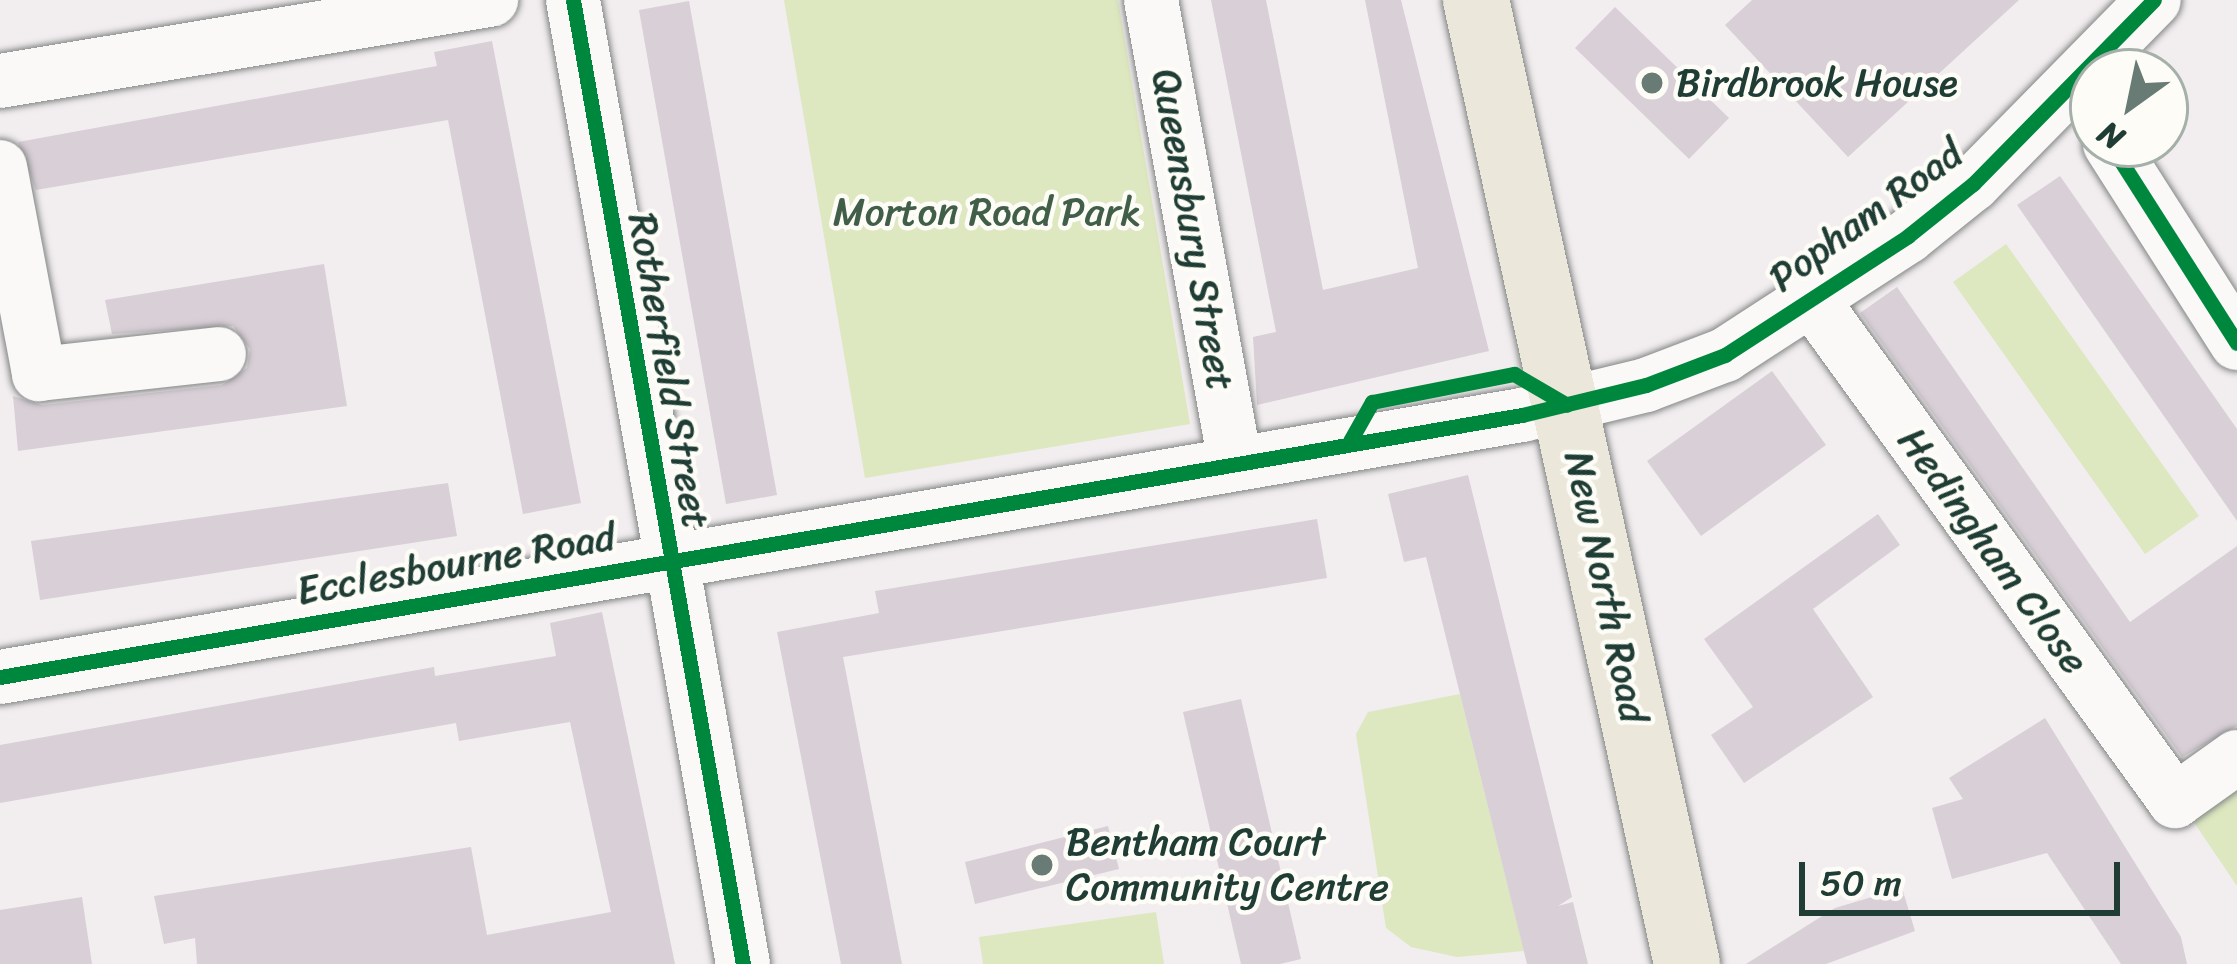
<!DOCTYPE html>
<html>
<head>
<meta charset="utf-8">
<style>
  body { margin:0 }
  #map { position:relative; width:2237px; height:964px; overflow:hidden; background:#f2edef; font-family:Sriracha,sans-serif }
  div>[style] { position:absolute }
  [style*='--x'] { left:calc(var(--x)*1px); top:calc(var(--y)*1px); width:calc(var(--w)*1px); rotate:calc(var(--a)*1deg) }
  .green>* { inset:0; background:#dde8c0 }
  .building>* { inset:0; background:#d9cfd7 }
  .roads { filter:drop-shadow(0 0 3px #838786) drop-shadow(0 0 3px #838786) }
  .minor>* { height:54px; margin:-27px; padding:0 27px; transform-origin:27px; border-radius:27px; background:#faf9f8 }
  .major>* { height:66px; margin:-33px; padding:0 33px; transform-origin:33px; border-radius:33px; background:#ebe8db }
  .cycleway>* { height:15px; margin:-7.5px; padding:0 7.5px; transform-origin:7.5px; border-radius:7.5px; background:#00873e }
  .dots>* { width:33px; height:33px; translate:-50% -50%; box-sizing:border-box; border:6px solid #fdfcf7; border-radius:50% }
  span { translate:-50% -50%; white-space:nowrap; text-align:center; line-height:1.15; -webkit-text-stroke:9px #fdfcf7; paint-order:stroke }
  .poi-label { font-size:39px; color:#1f3d34 }
  .left { translate:0 -50%; text-align:left }
  .park-label { font-size:39px; color:#415e48 }
  .street-label { font-size:39px; color:#1f3d34 }
  .north { position:absolute; left:2069px; top:48px; width:120px; height:120px; box-sizing:border-box; background:#fdfcf7; border:3px solid #a4b0a9; border-radius:50%; rotate:213deg; font-size:33px; font-weight:700; line-height:48px; text-align:center; color:#1f3d34 }
  .north::after { content:''; display:block; margin:auto; width:42px; height:54px; background:#697b75; clip-path:polygon(50% 0,100% 100%,50% 72%,0 100%) }
  .scale { position:absolute; left:1799px; top:862px; width:321px; height:54px; box-sizing:border-box; border:6px solid #1f3d34; border-top:0; padding-left:15px; font-size:36px; line-height:42px; white-space:nowrap; color:#1f3d34; -webkit-text-stroke:9px #fdfcf7; paint-order:stroke }
</style>
</head>
<body>
<div id="map">
  <div class="green">
    <div style="clip-path:polygon(784px 0,1118px 0,1190px 424px,865px 478px)"></div>
    <div style="clip-path:polygon(2006px 244px,2199px 516px,2145px 554px,1953px 282px)"></div>
    <div style="clip-path:polygon(1460px 694px,1524px 951px,1457px 957px,1411px 947px,1386px 928px,1356px 734px,1368px 712px)"></div>
    <div style="clip-path:polygon(2237px 786px,2237px 886px,2191px 818px)"></div>
    <div style="clip-path:polygon(1156px 912px,1164px 964px,983px 964px,979px 937px)"></div>
  </div>
  <div class="building">
    <div style="clip-path:polygon(1211px 0,1266px 0,1323px 290px,1418px 268px,1365px 0,1401px 0,1489px 351px,1257px 405px,1253px 337px,1276px 332px)"></div>
    <div style="clip-path:polygon(1752px 0,2019px 0,1848px 157px,1725px 25px)"></div>
    <div style="clip-path:polygon(689px 1px,777px 495px,726px 504px,639px 10px)"></div>
    <div style="clip-path:polygon(1615px 7px,1729px 118px,1689px 159px,1575px 48px)"></div>
    <div style="clip-path:polygon(492px 41px,581px 503px,523px 514px,448px 120px,36px 190px,18px 142px,437px 66px,434px 52px)"></div>
    <div style="clip-path:polygon(2060px 176px,2237px 429px,2237px 521px,2017px 205px)"></div>
    <div style="clip-path:polygon(324px 264px,347px 406px,18px 451px,13px 396px,42px 405px,222px 385px,247px 368px,250px 349px,233px 326px,112px 334px,105px 300px)"></div>
    <div style="clip-path:polygon(1897px 287px,2130px 622px,2237px 546px,2237px 726px,2182px 757px,1860px 313px)"></div>
    <div style="clip-path:polygon(1772px 371px,1826px 445px,1701px 536px,1647px 461px)"></div>
    <div style="clip-path:polygon(1468px 475px,1572px 897px,1558px 906px,1573px 902px,1588px 964px,1527px 964px,1426px 557px,1404px 562px,1388px 494px)"></div>
    <div style="clip-path:polygon(448px 483px,457px 536px,40px 600px,31px 541px)"></div>
    <div style="clip-path:polygon(1878px 514px,1900px 545px,1813px 609px,1873px 697px,1744px 783px,1711px 735px,1753px 707px,1704px 639px)"></div>
    <div style="clip-path:polygon(1317px 519px,1327px 578px,843px 657px,902px 964px,841px 964px,777px 632px,879px 613px,875px 591px)"></div>
    <div style="clip-path:polygon(602px 612px,675px 964px,197px 964px,195px 938px,164px 944px,154px 896px,471px 847px,487px 935px,611px 912px,570px 722px,459px 741px,456px 723px,0 803px,0 745px,434px 667px,435px 676px,556px 656px,550px 623px)"></div>
    <div style="clip-path:polygon(1241px 699px,1301px 959px,1280px 964px,1241px 964px,1183px 712px)"></div>
    <div style="clip-path:polygon(2045px 718px,2181px 937px,2187px 964px,2121px 964px,2047px 853px,1952px 879px,1932px 808px,1963px 799px,1949px 778px)"></div>
    <div style="clip-path:polygon(1108px 826px,1119px 869px,975px 904px,965px 862px)"></div>
    <div style="clip-path:polygon(1902px 888px,1915px 931px,1826px 964px,1746px 964px,1835px 908px)"></div>
    <div style="clip-path:polygon(82px 897px,92px 964px,0 964px,0 910px)"></div>
  </div>
  <div class="roads">
    <div class="minor">
      <div style="--x:573;--y:0;--w:979;--a:80"></div>
      <div style="--x:1151;--y:0;--w:469;--a:79.7"></div>
      <div style="--x:0;--y:81;--w:498;--a:-9.4"></div>
      <div style="--x:2110;--y:144;--w:236;--a:57.5"></div>
      <div style="--x:0;--y:167;--w:211;--a:79.3"></div>
      <div style="--x:39;--y:374;--w:181;--a:-6.3"></div>
      <div style="--x:1812;--y:300;--w:619;--a:54.07"></div>
      <div style="--x:2175;--y:801;--w:76;--a:-35.4"></div>
      <div style="--x:0;--y:677;--w:1544;--a:-9.77"></div>
      <div style="--x:1522;--y:415;--w:128;--a:-13.6"></div>
      <div style="--x:1646;--y:385;--w:85;--a:-20.8"></div>
      <div style="--x:1725;--y:355;--w:218;--a:-33"></div>
      <div style="--x:1908;--y:236;--w:83;--a:-38.7"></div>
      <div style="--x:1973;--y:184;--w:258;--a:-45.5"></div>
    </div>
    <div class="major">
      <div style="--x:1476;--y:0;--w:987;--a:77.65"></div>
    </div>
  </div>
  <div class="cycleway">
    <div style="--x:573;--y:0;--w:979;--a:80"></div>
    <div style="--x:2110;--y:144;--w:236;--a:57.5"></div>
    <div style="--x:1350;--y:441;--w:45;--a:-60.6"></div>
    <div style="--x:1372;--y:402;--w:145;--a:-11.2"></div>
    <div style="--x:1514;--y:374;--w:61;--a:30.3"></div>
    <div style="--x:0;--y:677;--w:1544;--a:-9.77"></div>
    <div style="--x:1522;--y:415;--w:128;--a:-13.6"></div>
    <div style="--x:1646;--y:385;--w:85;--a:-20.8"></div>
    <div style="--x:1725;--y:355;--w:218;--a:-33"></div>
    <div style="--x:1908;--y:236;--w:83;--a:-38.7"></div>
    <div style="--x:1973;--y:184;--w:258;--a:-45.5"></div>
  </div>
  <div class="dots">
    <div style="left:1652px;top:83px;background:#697b75"></div>
    <div style="left:1042px;top:865px;background:#697b75"></div>
  </div>
  <div class="poi-label">
    <span class="left" style="left:1676px;top:83px">Birdbrook House</span>
    <span class="left" style="left:1066px;top:865px">Bentham Court<br>Community Centre</span>
  </div>
  <div class="park-label">
    <span style="left:987px;top:212px">Morton Road Park</span>
  </div>
  <div class="street-label">
    <span style="left:1866px;top:216px;rotate:-36deg">Popham Road</span>
    <span style="left:1193px;top:230px;rotate:80deg">Queensbury Street</span>
    <span style="left:669px;top:371px;rotate:80deg">Rotherfield Street</span>
    <span style="left:1993px;top:551px;rotate:54deg">Hedingham Close</span>
    <span style="left:456px;top:564px;rotate:-10deg">Ecclesbourne Road</span>
    <span style="left:1606px;top:587px;rotate:78deg">New North Road</span>
  </div>
  <div class="north">N</div>
  <div class="scale">50 m</div>
</div>
</body>
</html>
